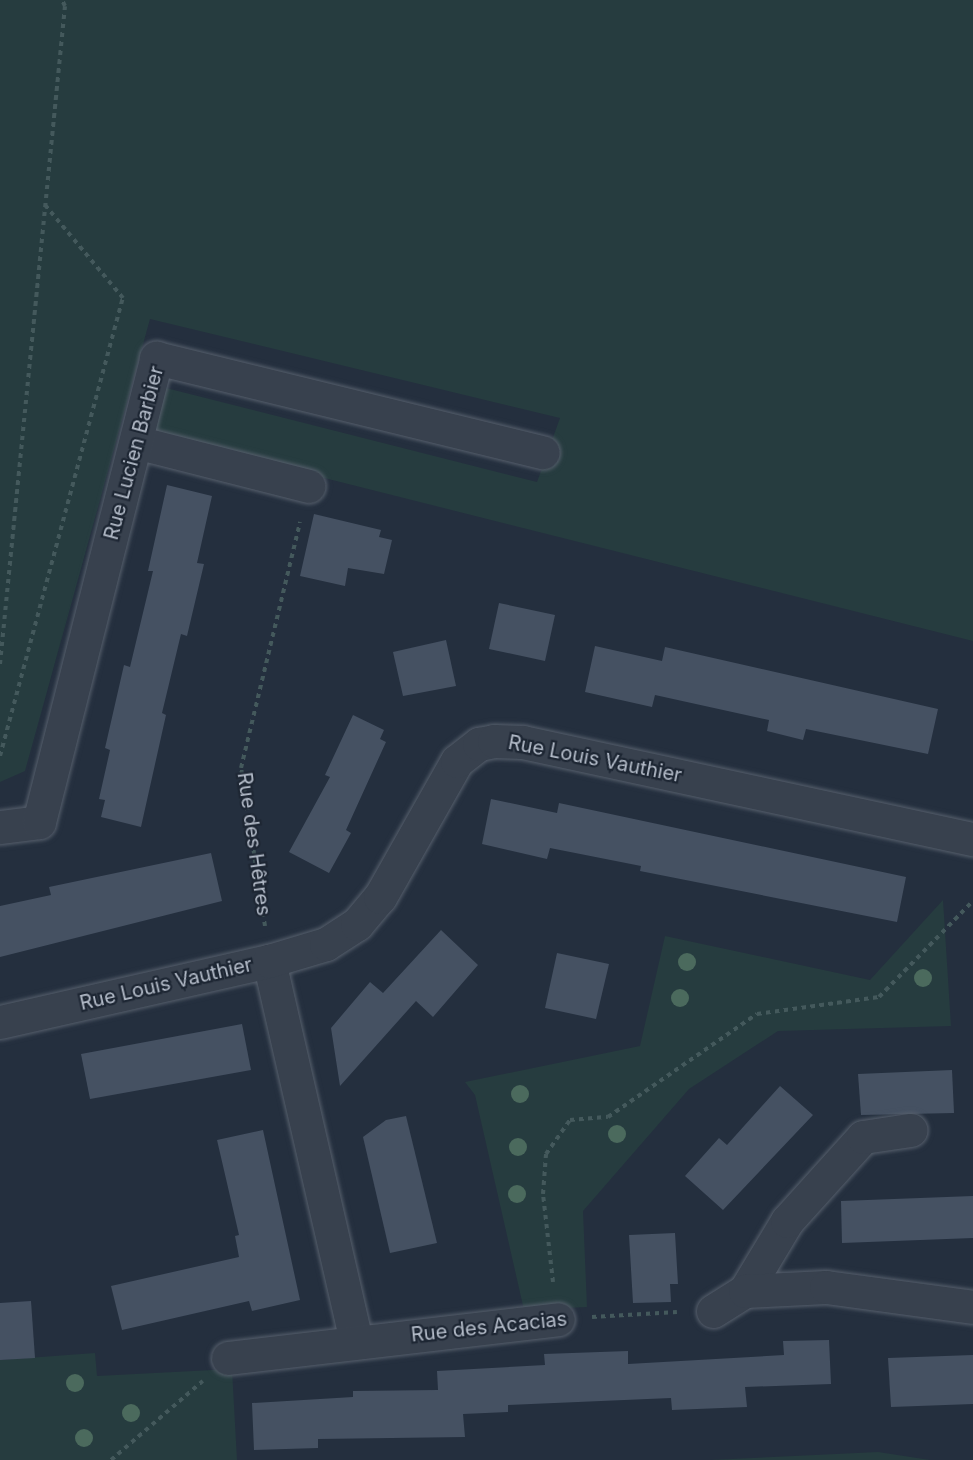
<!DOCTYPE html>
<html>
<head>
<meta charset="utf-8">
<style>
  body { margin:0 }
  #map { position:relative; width:973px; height:1460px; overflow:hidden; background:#242f3e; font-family:Inter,sans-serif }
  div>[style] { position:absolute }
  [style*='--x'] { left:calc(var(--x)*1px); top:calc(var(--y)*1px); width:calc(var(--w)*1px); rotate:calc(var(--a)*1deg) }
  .green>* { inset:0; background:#263c3f }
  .building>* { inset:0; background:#455162 }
  .path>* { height:4px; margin-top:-2px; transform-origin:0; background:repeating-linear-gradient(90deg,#44595c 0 4.5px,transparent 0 9px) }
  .roads { filter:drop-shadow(0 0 2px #565f6c) drop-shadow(0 0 2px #565f6c) }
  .minor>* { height:33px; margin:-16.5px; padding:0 16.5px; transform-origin:16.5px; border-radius:16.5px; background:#38414e }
  .trees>* { width:18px; height:18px; margin:-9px; border-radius:50%; background:#4b6a5d }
  span { translate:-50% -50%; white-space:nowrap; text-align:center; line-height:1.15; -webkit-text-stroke:4.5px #1d2633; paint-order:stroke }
  .street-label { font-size:20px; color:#b4bcc9 }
</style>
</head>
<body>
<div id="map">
  <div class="green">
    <div style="clip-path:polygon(0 0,973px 0,973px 641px,153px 435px,158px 386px,537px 482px,560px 418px,150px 319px,25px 771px,0 782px)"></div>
    <div style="clip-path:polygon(943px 900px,951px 1026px,778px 1031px,689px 1089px,583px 1211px,587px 1307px,524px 1310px,475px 1095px,465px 1082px,640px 1046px,665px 936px,870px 980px)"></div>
    <div style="clip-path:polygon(95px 1353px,97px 1376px,232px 1369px,237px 1460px,0 1460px,0 1360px)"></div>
    <div style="clip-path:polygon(878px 1452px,930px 1460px,710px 1460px)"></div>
  </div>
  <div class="building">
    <div style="clip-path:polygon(167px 485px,212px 496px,197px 563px,204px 564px,187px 636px,181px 634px,162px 713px,166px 715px,141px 827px,101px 817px,105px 800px,99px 799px,110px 750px,105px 748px,124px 665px,130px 667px,153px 571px,148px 571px)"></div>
    <div style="clip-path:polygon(314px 514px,381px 530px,379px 537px,392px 540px,384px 574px,348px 568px,345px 586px,300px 576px)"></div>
    <div style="clip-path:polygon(499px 603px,555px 615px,545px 661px,489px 649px)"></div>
    <div style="clip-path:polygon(446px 640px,456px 686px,403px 696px,393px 652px)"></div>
    <div style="clip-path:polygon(595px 646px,662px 661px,665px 647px,938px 709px,928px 754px,806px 729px,803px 740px,767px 731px,769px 720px,655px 695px,652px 707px,585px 692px)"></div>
    <div style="clip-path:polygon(353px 715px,384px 730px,380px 739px,386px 742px,346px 830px,351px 833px,329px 873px,289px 852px,330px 777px,325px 775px)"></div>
    <div style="clip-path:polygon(491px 799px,557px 813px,559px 803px,906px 877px,897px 922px,640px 871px,641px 866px,550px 848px,547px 859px,482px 844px)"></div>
    <div style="clip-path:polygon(211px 853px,222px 901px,0 957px,0 906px,51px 895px,49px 887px)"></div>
    <div style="clip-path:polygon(441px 930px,478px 965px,433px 1017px,416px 1001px,340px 1086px,331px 1028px,370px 982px,383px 993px)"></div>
    <div style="clip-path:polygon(557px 953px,609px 964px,596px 1019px,545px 1008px)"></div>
    <div style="clip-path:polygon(242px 1024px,251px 1070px,90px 1099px,81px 1054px)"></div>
    <div style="clip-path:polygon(952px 1070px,954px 1113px,861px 1115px,858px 1074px)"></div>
    <div style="clip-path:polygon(780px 1086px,813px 1115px,723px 1210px,685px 1176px,719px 1138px,727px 1145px)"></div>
    <div style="clip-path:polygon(406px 1116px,437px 1243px,390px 1253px,363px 1137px,386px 1120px)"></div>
    <div style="clip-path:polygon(263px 1130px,300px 1300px,252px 1311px,249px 1301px,122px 1330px,111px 1286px,239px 1257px,235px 1236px,239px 1235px,217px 1140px)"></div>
    <div style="clip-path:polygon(973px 1196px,973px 1238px,842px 1243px,841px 1201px)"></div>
    <div style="clip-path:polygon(675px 1233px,678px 1284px,670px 1284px,671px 1302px,633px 1303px,629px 1235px)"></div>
    <div style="clip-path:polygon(31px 1301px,35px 1358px,0 1360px,0 1303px)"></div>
    <div style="clip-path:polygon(829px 1340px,831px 1384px,745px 1387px,747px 1407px,672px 1410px,671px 1398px,508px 1405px,508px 1412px,463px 1414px,465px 1437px,318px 1439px,318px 1448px,254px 1450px,252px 1403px,353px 1397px,353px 1391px,438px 1390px,437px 1371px,545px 1365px,544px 1354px,628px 1351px,628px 1364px,784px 1355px,783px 1341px)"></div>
    <div style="clip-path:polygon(973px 1355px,973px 1404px,891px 1407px,888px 1358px)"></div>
  </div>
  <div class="path">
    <div style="--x:0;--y:664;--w:661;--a:-84.36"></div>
    <div style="--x:65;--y:6;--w:7;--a:-117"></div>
    <div style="--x:0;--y:756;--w:474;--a:-75"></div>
    <div style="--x:123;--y:298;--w:121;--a:-130"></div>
    <div style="--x:265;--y:926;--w:160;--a:-98.6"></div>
    <div style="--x:241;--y:768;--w:253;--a:-76.5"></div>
    <div style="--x:553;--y:1282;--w:89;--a:-96.5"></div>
    <div style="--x:543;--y:1194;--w:40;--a:-85.7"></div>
    <div style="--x:546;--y:1154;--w:42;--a:-54.8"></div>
    <div style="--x:570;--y:1120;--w:38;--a:-5"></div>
    <div style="--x:608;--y:1117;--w:181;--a:-34.7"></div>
    <div style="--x:757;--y:1014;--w:123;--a:-7.9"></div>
    <div style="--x:879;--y:997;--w:134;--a:-45.6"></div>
    <div style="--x:592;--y:1317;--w:85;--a:-3.4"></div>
    <div style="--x:111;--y:1460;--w:121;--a:-40.7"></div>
  </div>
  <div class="roads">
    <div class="minor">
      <div style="--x:136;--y:442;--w:178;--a:14.3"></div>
      <div style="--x:0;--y:827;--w:39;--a:-7"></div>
      <div style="--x:39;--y:822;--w:479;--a:-75.8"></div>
      <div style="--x:156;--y:358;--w:398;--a:13.7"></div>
      <div style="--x:269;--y:961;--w:391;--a:77.1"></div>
      <div style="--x:0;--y:1022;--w:276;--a:-12.8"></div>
      <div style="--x:269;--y:961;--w:59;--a:-16.6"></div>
      <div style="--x:326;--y:944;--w:37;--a:-33"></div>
      <div style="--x:357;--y:924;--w:35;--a:-50"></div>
      <div style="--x:380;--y:897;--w:156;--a:-60.5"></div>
      <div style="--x:457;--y:761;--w:28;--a:-38"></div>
      <div style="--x:479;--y:744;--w:15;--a:-11"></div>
      <div style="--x:494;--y:741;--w:29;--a:2"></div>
      <div style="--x:523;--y:742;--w:460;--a:12.2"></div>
      <div style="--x:745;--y:1291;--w:82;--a:-59"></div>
      <div style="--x:787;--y:1221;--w:113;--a:-47.9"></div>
      <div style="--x:863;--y:1137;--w:48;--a:-8.5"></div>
      <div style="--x:713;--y:1311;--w:38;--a:-32"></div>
      <div style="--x:745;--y:1291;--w:81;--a:-2.8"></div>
      <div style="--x:826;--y:1287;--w:148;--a:7.7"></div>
      <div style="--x:228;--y:1358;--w:332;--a:-6.7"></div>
    </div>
  </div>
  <div class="trees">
    <div style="left:687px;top:962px"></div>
    <div style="left:923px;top:978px"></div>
    <div style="left:680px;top:998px"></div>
    <div style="left:520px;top:1094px"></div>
    <div style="left:617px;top:1134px"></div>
    <div style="left:518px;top:1147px"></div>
    <div style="left:517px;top:1194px"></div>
    <div style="left:75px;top:1383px"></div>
    <div style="left:131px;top:1413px"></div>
    <div style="left:84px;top:1438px"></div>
  </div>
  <div class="street-label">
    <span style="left:134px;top:453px;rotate:-75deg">Rue Lucien Barbier</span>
    <span style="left:595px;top:759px;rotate:11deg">Rue Louis Vauthier</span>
    <span style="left:254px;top:844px;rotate:82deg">Rue des Hêtres</span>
    <span style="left:166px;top:984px;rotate:-13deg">Rue Louis Vauthier</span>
    <span style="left:489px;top:1327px;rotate:-6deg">Rue des Acacias</span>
  </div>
</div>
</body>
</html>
